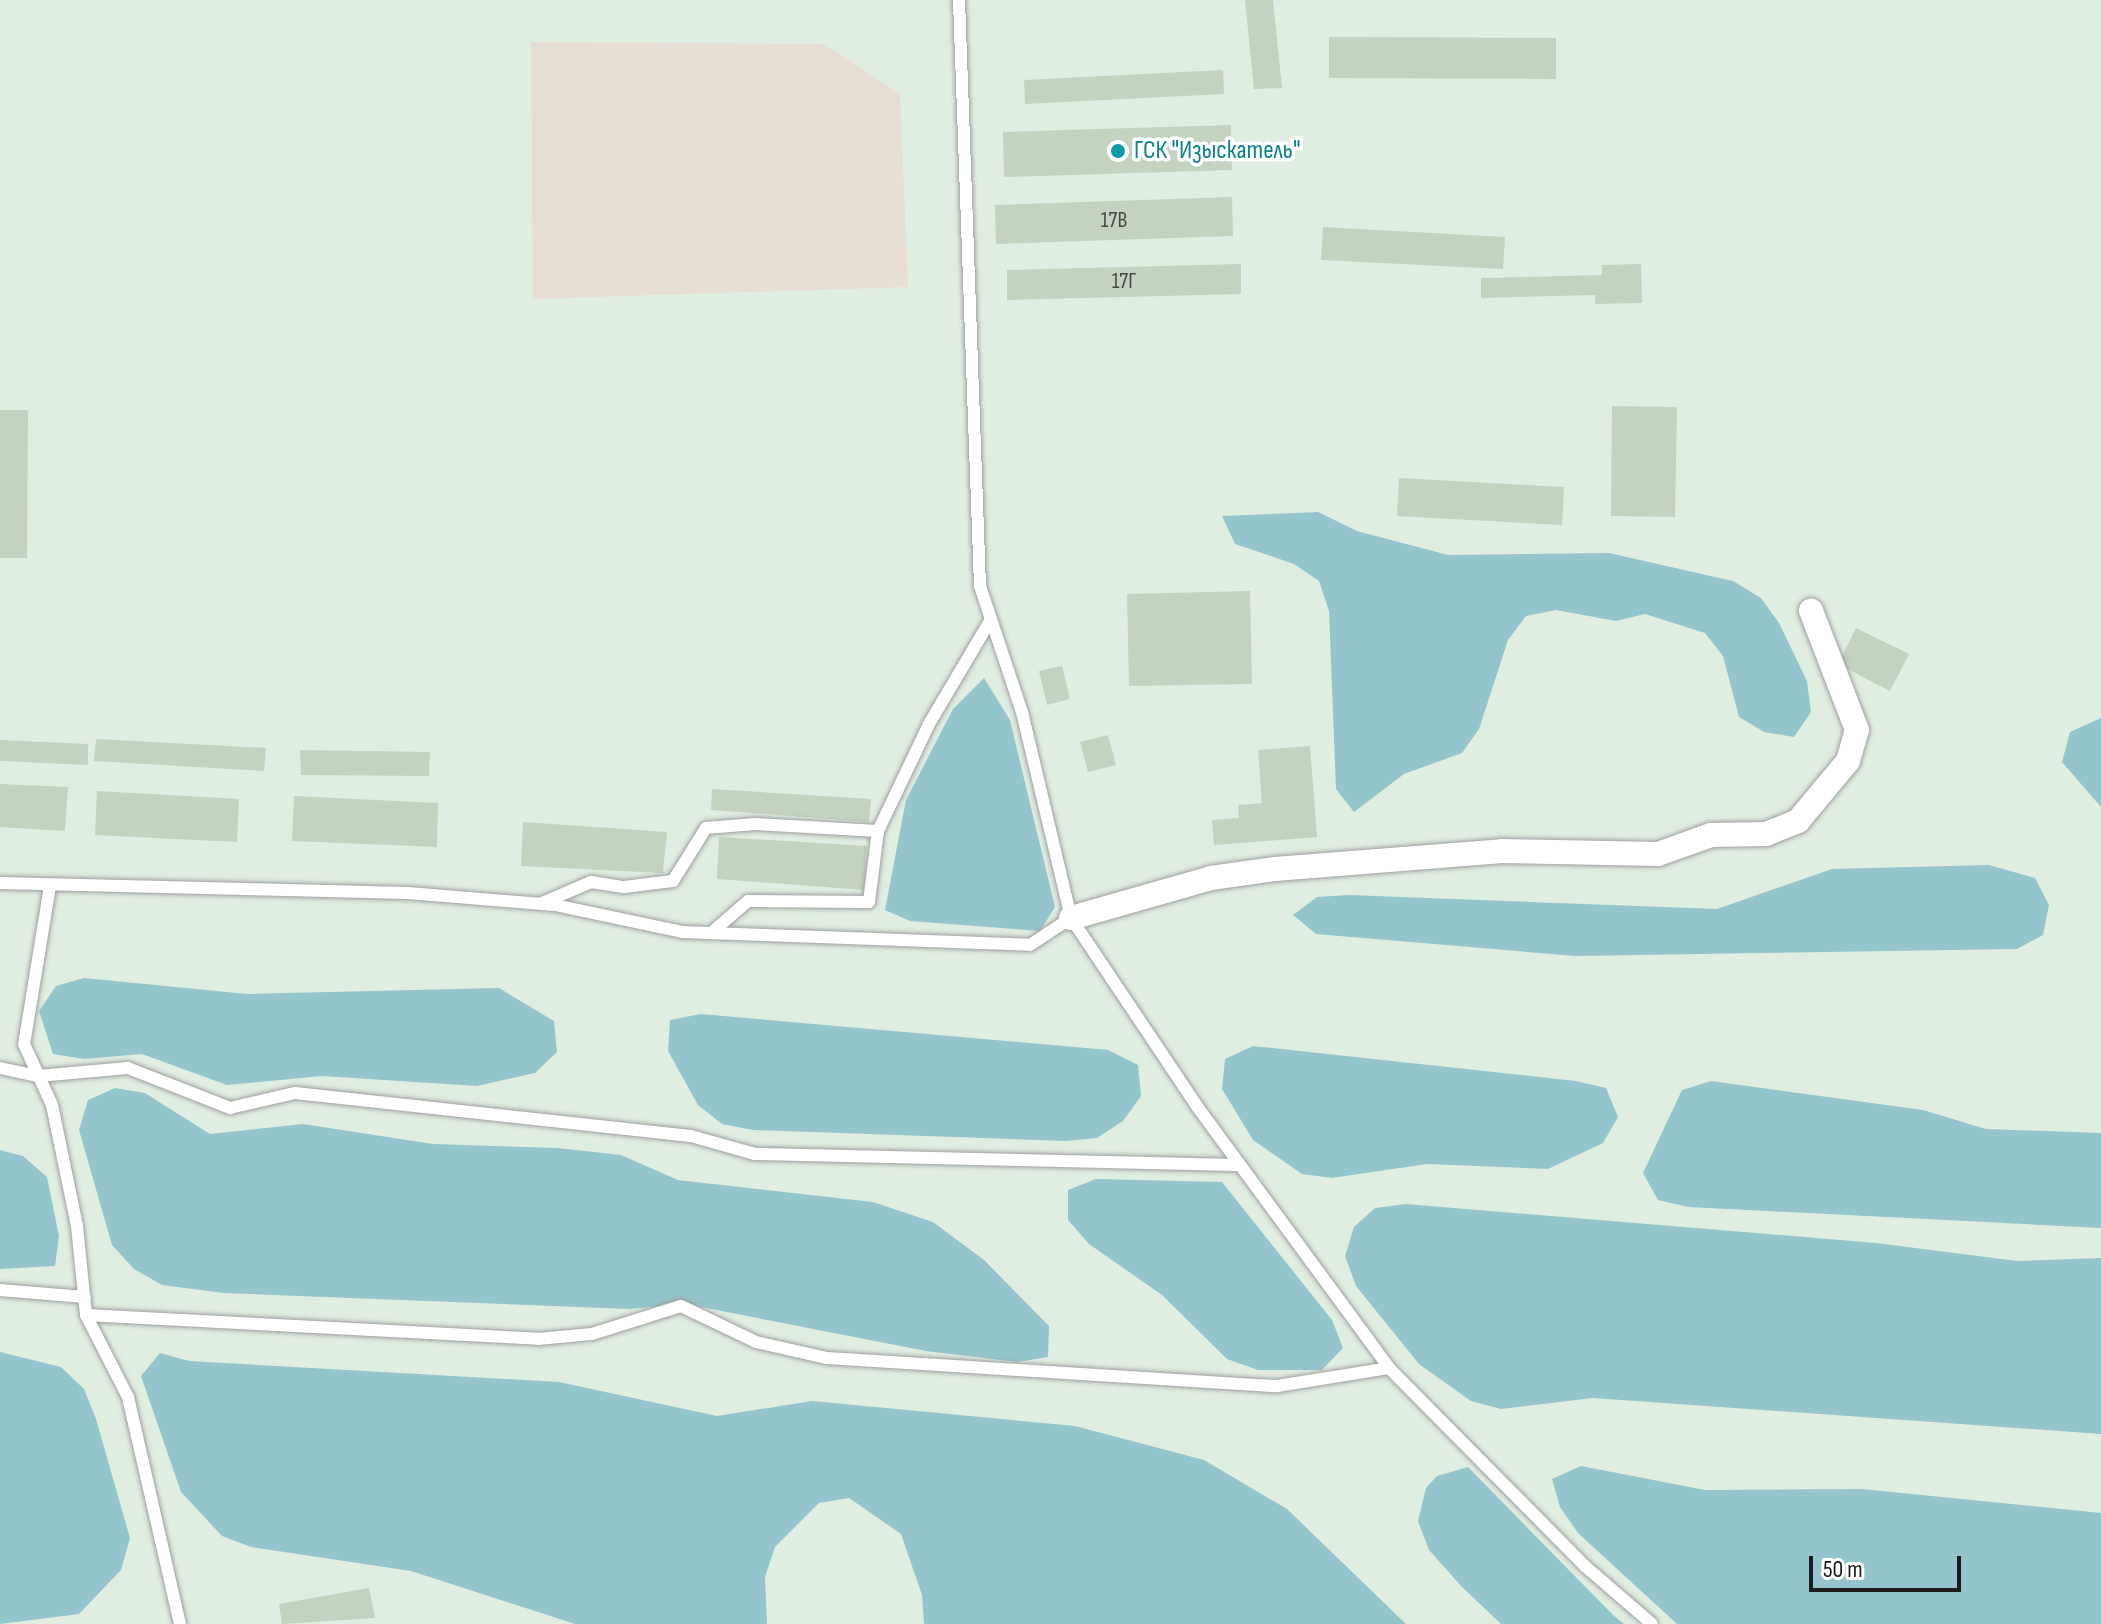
<!DOCTYPE html>
<html>
<head>
<meta charset="utf-8">
<style>
  body { margin:0 }
  #map { position:relative; width:2101px; height:1624px; overflow:hidden; background:#e0ede1; font-family:"Sofia Sans Condensed",sans-serif }
  div>[style] { position:absolute }
  [style*='--x'] { left:calc(var(--x)*1px); top:calc(var(--y)*1px); width:calc(var(--w)*1px); rotate:calc(var(--a)*1deg) }
  .industrial>* { inset:0; background:#e6ded2 }
  .forest>* { inset:0; background:#94c5cd }
  .building>* { inset:0; background:#c3d3c0 }
  .roads { filter:drop-shadow(0 0 2px #9f9f9f) drop-shadow(0 0 2px #9f9f9f) }
  .service>* { height:12px; margin:-6px; padding:0 6px; transform-origin:6px; border-radius:6px; background:#fff }
  .minor>* { height:24px; margin:-12px; padding:0 12px; transform-origin:12px; border-radius:12px; background:#fff }
  .dots>* { width:22px; height:22px; translate:-50% -50%; box-sizing:border-box; border:4px solid #fff; border-radius:50% }
  span { translate:-50% -50%; white-space:nowrap; text-align:center; line-height:1.15; -webkit-text-stroke:7px #fff; paint-order:stroke }
  .number-label { font-size:22px; color:#454944 }
  .number-label span { -webkit-text-stroke-width:0 }
  .culture-label { font-size:26px; color:#0d838f }
  .left { translate:0 -50%; text-align:left }
  .scale { position:absolute; left:1809px; top:1556px; width:152px; height:36px; box-sizing:border-box; border:4px solid #1b1b1b; border-top:0; padding-left:10px; font-size:24px; line-height:28px; white-space:nowrap; color:#1b1b1b; -webkit-text-stroke:6px #fff; paint-order:stroke }
</style>
</head>
<body>
<div id="map">
  <div class="industrial">
    <div style="clip-path:polygon(531px 42px,824px 44px,900px 94px,908px 287px,533px 299px)"></div>
  </div>
  <div class="forest">
    <div style="clip-path:polygon(1318px 512px,1357px 531px,1448px 555px,1609px 553px,1733px 581px,1761px 598px,1779px 623px,1807px 681px,1811px 712px,1794px 737px,1764px 732px,1739px 717px,1723px 656px,1705px 633px,1645px 614px,1616px 621px,1556px 610px,1526px 616px,1508px 640px,1479px 729px,1462px 753px,1404px 774px,1354px 812px,1336px 789px,1329px 611px,1319px 581px,1294px 564px,1235px 544px,1222px 516px)"></div>
    <div style="clip-path:polygon(984px 678px,1010px 720px,1055px 907px,1040px 931px,910px 921px,885px 910px,906px 800px,953px 709px)"></div>
    <div style="clip-path:polygon(2101px 718px,2101px 807px,2062px 762px,2070px 732px)"></div>
    <div style="clip-path:polygon(1989px 865px,2035px 878px,2049px 905px,2043px 935px,2017px 949px,1575px 956px,1316px 934px,1293px 915px,1317px 897px,1349px 895px,1717px 909px,1832px 869px)"></div>
    <div style="clip-path:polygon(84px 978px,247px 994px,499px 988px,554px 1021px,557px 1052px,535px 1073px,477px 1086px,322px 1076px,227px 1085px,142px 1054px,84px 1059px,53px 1054px,39px 1011px,56px 986px)"></div>
    <div style="clip-path:polygon(701px 1014px,1108px 1050px,1138px 1065px,1141px 1096px,1123px 1121px,1097px 1138px,1066px 1141px,753px 1130px,722px 1124px,698px 1105px,668px 1051px,670px 1020px)"></div>
    <div style="clip-path:polygon(1253px 1046px,1576px 1081px,1606px 1088px,1618px 1117px,1603px 1143px,1548px 1169px,1427px 1164px,1332px 1178px,1302px 1174px,1253px 1140px,1222px 1089px,1225px 1059px)"></div>
    <div style="clip-path:polygon(1711px 1081px,1923px 1110px,1986px 1129px,2101px 1133px,2101px 1228px,1688px 1207px,1658px 1200px,1643px 1173px,1682px 1090px)"></div>
    <div style="clip-path:polygon(115px 1088px,145px 1093px,210px 1134px,303px 1124px,433px 1144px,558px 1148px,621px 1155px,678px 1180px,873px 1202px,933px 1222px,984px 1260px,1049px 1326px,1048px 1357px,1017px 1362px,926px 1351px,686px 1304px,629px 1309px,224px 1293px,162px 1285px,134px 1269px,112px 1245px,79px 1130px,88px 1100px)"></div>
    <div style="clip-path:polygon(0 1150px,23px 1156px,47px 1177px,59px 1236px,55px 1266px,0 1269px)"></div>
    <div style="clip-path:polygon(1096px 1179px,1222px 1182px,1332px 1320px,1343px 1348px,1322px 1370px,1258px 1370px,1227px 1359px,1162px 1295px,1089px 1244px,1068px 1220px,1068px 1190px)"></div>
    <div style="clip-path:polygon(1406px 1204px,1876px 1243px,2017px 1261px,2101px 1258px,2101px 1434px,1593px 1398px,1501px 1409px,1471px 1401px,1419px 1364px,1356px 1286px,1345px 1256px,1354px 1227px,1375px 1208px)"></div>
    <div style="clip-path:polygon(0 1352px,61px 1367px,84px 1389px,96px 1419px,130px 1538px,121px 1570px,79px 1614px,0 1624px)"></div>
    <div style="clip-path:polygon(160px 1353px,189px 1361px,559px 1382px,717px 1416px,812px 1401px,1075px 1426px,1204px 1460px,1287px 1509px,1406px 1624px,924px 1624px,922px 1595px,901px 1534px,849px 1498px,819px 1503px,775px 1547px,765px 1577px,767px 1624px,575px 1624px,411px 1571px,251px 1547px,222px 1536px,181px 1492px,141px 1376px)"></div>
    <div style="clip-path:polygon(1581px 1466px,1705px 1490px,1862px 1489px,2101px 1513px,2101px 1624px,1677px 1624px,1578px 1533px,1560px 1507px,1552px 1479px)"></div>
    <div style="clip-path:polygon(1468px 1467px,1613px 1615px,1624px 1624px,1501px 1624px,1462px 1587px,1429px 1550px,1418px 1521px,1426px 1488px,1437px 1476px)"></div>
  </div>
  <div class="building">
    <div style="clip-path:polygon(1245px 0,1273px 0,1282px 88px,1254px 89px)"></div>
    <div style="clip-path:polygon(1329px 37px,1556px 38px,1556px 79px,1329px 78px)"></div>
    <div style="clip-path:polygon(1223px 70px,1224px 94px,1025px 104px,1024px 80px)"></div>
    <div style="clip-path:polygon(1231px 125px,1232px 170px,1004px 177px,1003px 132px)"></div>
    <div style="clip-path:polygon(1232px 197px,1233px 236px,996px 244px,995px 205px)"></div>
    <div style="clip-path:polygon(1323px 227px,1505px 237px,1503px 269px,1321px 260px)"></div>
    <div style="clip-path:polygon(1241px 264px,1241px 294px,1007px 300px,1007px 270px)"></div>
    <div style="clip-path:polygon(1641px 264px,1642px 303px,1595px 304px,1595px 295px,1481px 298px,1481px 278px,1602px 275px,1602px 265px)"></div>
    <div style="clip-path:polygon(1612px 406px,1677px 407px,1675px 517px,1611px 516px)"></div>
    <div style="clip-path:polygon(0 410px,28px 410px,27px 558px,0 558px)"></div>
    <div style="clip-path:polygon(1399px 478px,1564px 487px,1562px 525px,1397px 516px)"></div>
    <div style="clip-path:polygon(1250px 591px,1252px 684px,1129px 686px,1127px 594px)"></div>
    <div style="clip-path:polygon(1856px 628px,1909px 654px,1890px 691px,1838px 664px)"></div>
    <div style="clip-path:polygon(1062px 666px,1070px 699px,1047px 705px,1039px 671px)"></div>
    <div style="clip-path:polygon(1108px 735px,1116px 765px,1088px 772px,1080px 742px)"></div>
    <div style="clip-path:polygon(96px 739px,266px 748px,264px 771px,94px 761px)"></div>
    <div style="clip-path:polygon(0 740px,88px 744px,88px 765px,0 761px)"></div>
    <div style="clip-path:polygon(1310px 746px,1317px 837px,1214px 845px,1212px 820px,1239px 818px,1238px 805px,1262px 803px,1258px 750px)"></div>
    <div style="clip-path:polygon(300px 750px,430px 752px,429px 776px,301px 775px)"></div>
    <div style="clip-path:polygon(0 784px,68px 787px,65px 831px,0 827px)"></div>
    <div style="clip-path:polygon(712px 789px,871px 799px,869px 822px,711px 810px)"></div>
    <div style="clip-path:polygon(97px 791px,239px 799px,237px 842px,95px 835px)"></div>
    <div style="clip-path:polygon(294px 796px,438px 803px,437px 847px,292px 841px)"></div>
    <div style="clip-path:polygon(523px 822px,667px 832px,663px 873px,521px 866px)"></div>
    <div style="clip-path:polygon(719px 837px,867px 846px,864px 890px,717px 879px)"></div>
    <div style="clip-path:polygon(369px 1588px,375px 1618px,282px 1624px,279px 1604px)"></div>
  </div>
  <div class="roads">
    <div class="service">
      <div style="--x:959;--y:0;--w:586;--a:87.95"></div>
      <div style="--x:980;--y:586;--w:133;--a:71.6"></div>
      <div style="--x:1022;--y:712;--w:212;--a:76.6"></div>
      <div style="--x:1071;--y:918;--w:225;--a:56.2"></div>
      <div style="--x:1196;--y:1105;--w:326;--a:53.7"></div>
      <div style="--x:1389;--y:1368;--w:280;--a:45.3"></div>
      <div style="--x:1586;--y:1567;--w:87;--a:40.8"></div>
      <div style="--x:0;--y:883;--w:408;--a:1.4"></div>
      <div style="--x:408;--y:893;--w:147;--a:4.7"></div>
      <div style="--x:555;--y:905;--w:131;--a:11.9"></div>
      <div style="--x:683;--y:932;--w:347;--a:2.1"></div>
      <div style="--x:1030;--y:945;--w:49;--a:-33.4"></div>
      <div style="--x:50;--y:886;--w:160;--a:99.3"></div>
      <div style="--x:24;--y:1044;--w:67;--a:65.3"></div>
      <div style="--x:52;--y:1105;--w:124;--a:78.3"></div>
      <div style="--x:77;--y:1226;--w:89;--a:84.2"></div>
      <div style="--x:86;--y:1315;--w:92;--a:62.9"></div>
      <div style="--x:128;--y:1397;--w:233;--a:77.1"></div>
      <div style="--x:542;--y:903;--w:53;--a:-23.2"></div>
      <div style="--x:591;--y:882;--w:33;--a:9"></div>
      <div style="--x:624;--y:887;--w:49;--a:-7"></div>
      <div style="--x:673;--y:881;--w:62;--a:-58.1"></div>
      <div style="--x:706;--y:828;--w:49;--a:-4.7"></div>
      <div style="--x:755;--y:824;--w:123;--a:3.3"></div>
      <div style="--x:878;--y:831;--w:119;--a:-64.5"></div>
      <div style="--x:929;--y:724;--w:122;--a:-59.4"></div>
      <div style="--x:711;--y:933;--w:49;--a:-40.9"></div>
      <div style="--x:748;--y:901;--w:121;--a:0.5"></div>
      <div style="--x:869;--y:902;--w:72;--a:-82.8"></div>
      <div style="--x:0;--y:1068;--w:39;--a:12"></div>
      <div style="--x:38;--y:1076;--w:90;--a:-5.1"></div>
      <div style="--x:128;--y:1068;--w:110;--a:21.4"></div>
      <div style="--x:230;--y:1108;--w:67;--a:-13"></div>
      <div style="--x:295;--y:1093;--w:398;--a:6.2"></div>
      <div style="--x:691;--y:1136;--w:66;--a:15.7"></div>
      <div style="--x:755;--y:1154;--w:485;--a:1.3"></div>
      <div style="--x:0;--y:1290;--w:85;--a:4.7"></div>
      <div style="--x:86;--y:1315;--w:453;--a:3"></div>
      <div style="--x:538;--y:1339;--w:54;--a:-5.3"></div>
      <div style="--x:592;--y:1334;--w:93;--a:-17.5"></div>
      <div style="--x:681;--y:1306;--w:83;--a:25.6"></div>
      <div style="--x:756;--y:1342;--w:73;--a:12.7"></div>
      <div style="--x:827;--y:1358;--w:451;--a:3.6"></div>
      <div style="--x:1277;--y:1386;--w:113;--a:-9.1"></div>
    </div>
    <div class="minor">
      <div style="--x:1071;--y:918;--w:146;--a:-15.9"></div>
      <div style="--x:1211;--y:878;--w:65;--a:-8"></div>
      <div style="--x:1275;--y:869;--w:228;--a:-4.5"></div>
      <div style="--x:1502;--y:851;--w:156;--a:1.1"></div>
      <div style="--x:1658;--y:854;--w:56;--a:-19.7"></div>
      <div style="--x:1711;--y:835;--w:55;--a:-1"></div>
      <div style="--x:1766;--y:834;--w:35;--a:-22"></div>
      <div style="--x:1798;--y:821;--w:78;--a:-50.2"></div>
      <div style="--x:1848;--y:761;--w:32;--a:-74"></div>
      <div style="--x:1857;--y:730;--w:128;--a:-111.1"></div>
    </div>
  </div>
  <div class="dots">
    <div style="left:1118px;top:151px;background:#0f9aa8"></div>
  </div>
  <div class="number-label">
    <span style="left:1114px;top:221px">17В</span>
    <span style="left:1124px;top:282px">17Г</span>
  </div>
  <div class="culture-label">
    <span class="left" style="left:1134px;top:151px">ГСК "Изыскатель"</span>
  </div>
  <div class="scale">50 m</div>
</div>
</body>
</html>
